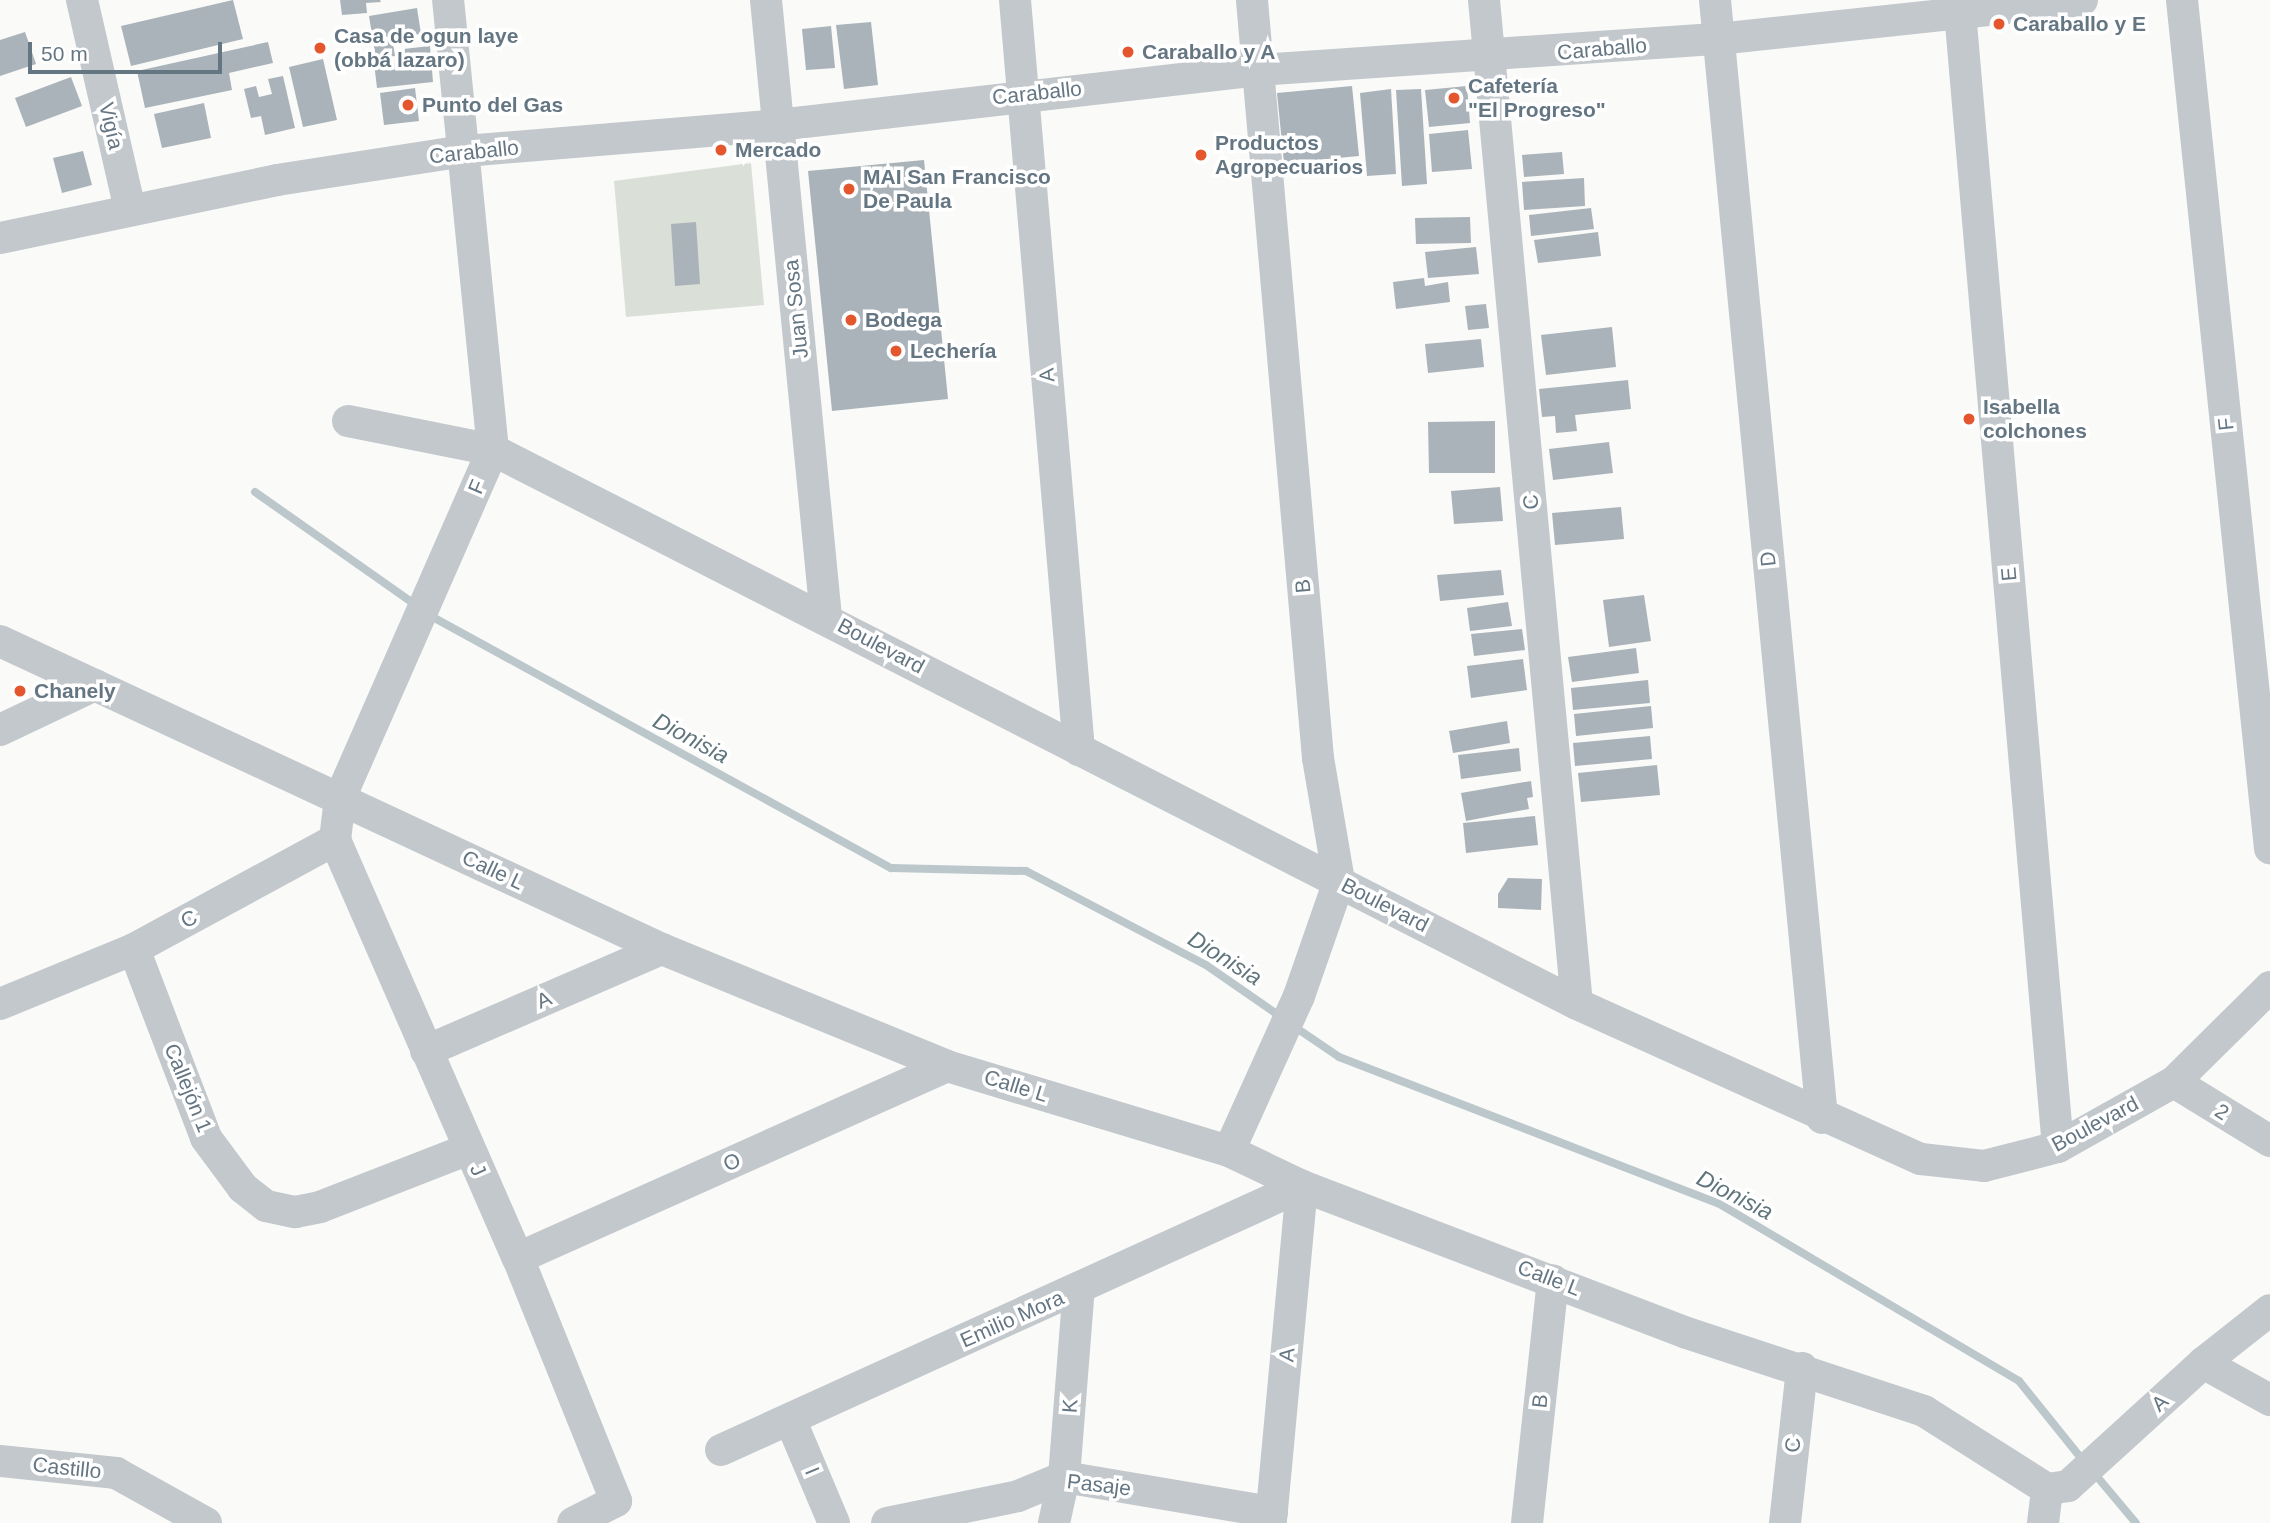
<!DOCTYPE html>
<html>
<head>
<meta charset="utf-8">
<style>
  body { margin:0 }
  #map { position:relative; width:2270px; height:1523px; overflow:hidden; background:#fafaf8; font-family:Helvetica,sans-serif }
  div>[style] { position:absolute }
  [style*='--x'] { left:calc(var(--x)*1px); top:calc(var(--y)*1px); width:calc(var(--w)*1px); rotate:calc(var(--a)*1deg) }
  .green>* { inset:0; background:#dadfd7 }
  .stream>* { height:8px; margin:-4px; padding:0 4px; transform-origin:4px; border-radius:4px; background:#bbc7cb }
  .building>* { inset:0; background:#aab3b9 }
  .minor>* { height:32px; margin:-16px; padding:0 16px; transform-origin:16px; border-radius:16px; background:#c3c8cc }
  .dots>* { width:19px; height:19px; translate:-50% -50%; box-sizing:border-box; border:4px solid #fff; border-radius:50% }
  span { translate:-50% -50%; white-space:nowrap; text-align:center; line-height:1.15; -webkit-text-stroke:7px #fff; paint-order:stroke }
  .poi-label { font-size:21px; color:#657683; font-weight:700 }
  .left { translate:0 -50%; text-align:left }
  .street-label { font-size:21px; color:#657683 }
  .water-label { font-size:23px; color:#60757c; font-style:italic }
  .scale { position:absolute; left:28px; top:42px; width:194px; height:32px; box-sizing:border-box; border:4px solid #657683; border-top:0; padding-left:9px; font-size:21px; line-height:24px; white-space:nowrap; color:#657683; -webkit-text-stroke:5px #fff; paint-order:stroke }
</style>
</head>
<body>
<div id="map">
  <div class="green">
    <div style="clip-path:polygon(751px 163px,764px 305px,626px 317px,614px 181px)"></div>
  </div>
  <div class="stream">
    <div style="--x:255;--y:492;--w:197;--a:35.1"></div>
    <div style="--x:429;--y:615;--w:527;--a:28.71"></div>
    <div style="--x:891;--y:868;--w:135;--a:1.3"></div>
    <div style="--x:1026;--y:871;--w:203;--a:27.6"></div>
    <div style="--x:1206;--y:965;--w:91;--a:34.7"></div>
    <div style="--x:1292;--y:1025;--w:57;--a:34.2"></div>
    <div style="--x:1339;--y:1057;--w:406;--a:21.1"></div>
    <div style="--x:1718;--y:1203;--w:350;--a:30.6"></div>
    <div style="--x:2019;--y:1381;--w:105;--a:51.2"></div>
    <div style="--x:2094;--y:1473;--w:65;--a:50"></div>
  </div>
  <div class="building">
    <div style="clip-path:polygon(233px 0,243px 39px,131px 66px,121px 26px)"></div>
    <div style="clip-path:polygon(340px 0,380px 0,381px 2px,366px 3px,367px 13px,342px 15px)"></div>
    <div style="clip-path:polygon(417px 8px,421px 34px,392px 38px,395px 56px,376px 59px,369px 16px)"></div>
    <div style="clip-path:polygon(871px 22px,878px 85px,844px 89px,836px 25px)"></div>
    <div style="clip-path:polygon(831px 26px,835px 68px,806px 70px,802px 29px)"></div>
    <div style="clip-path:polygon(25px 32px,36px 64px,0 76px,0 40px)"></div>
    <div style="clip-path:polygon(268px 42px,273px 63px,229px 73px,232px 90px,145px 108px,137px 71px)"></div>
    <div style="clip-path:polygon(430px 46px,433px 82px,377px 88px,374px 63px,397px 61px,395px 50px)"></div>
    <div style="clip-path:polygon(323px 59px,337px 120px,303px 127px,289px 67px)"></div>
    <div style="clip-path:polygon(283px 76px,295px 128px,265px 135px,261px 116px,251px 118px,244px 89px,256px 86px,259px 97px,272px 94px,268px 79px)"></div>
    <div style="clip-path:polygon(71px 77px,82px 106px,26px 127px,15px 98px)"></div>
    <div style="clip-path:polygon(1352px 86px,1359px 156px,1284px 163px,1277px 93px)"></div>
    <div style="clip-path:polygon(1467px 86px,1470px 123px,1429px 127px,1425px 90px)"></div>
    <div style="clip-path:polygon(415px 88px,419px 121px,384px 125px,380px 93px)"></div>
    <div style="clip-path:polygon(1391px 89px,1396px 174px,1367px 176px,1360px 93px)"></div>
    <div style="clip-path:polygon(1421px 89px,1427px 184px,1402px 186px,1396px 90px)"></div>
    <div style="clip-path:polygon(204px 103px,211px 138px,162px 148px,154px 114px)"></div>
    <div style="clip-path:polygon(1468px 130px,1472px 169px,1432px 172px,1429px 134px)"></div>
    <div style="clip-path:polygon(83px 151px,92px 185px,62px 193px,53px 158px)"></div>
    <div style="clip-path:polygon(1562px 152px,1564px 174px,1524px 177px,1522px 155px)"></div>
    <div style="clip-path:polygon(924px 160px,948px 399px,832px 411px,808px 171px)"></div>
    <div style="clip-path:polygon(1584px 178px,1585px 206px,1524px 210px,1522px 182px)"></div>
    <div style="clip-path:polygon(1591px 208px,1594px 229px,1531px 236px,1529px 215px)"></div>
    <div style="clip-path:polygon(1470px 217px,1471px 243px,1416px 244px,1415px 218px)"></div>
    <div style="clip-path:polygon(696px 222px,700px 284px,675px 286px,671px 224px)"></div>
    <div style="clip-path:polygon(1598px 232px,1601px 256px,1538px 263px,1534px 240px)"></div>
    <div style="clip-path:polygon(1476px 247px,1479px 274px,1428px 278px,1425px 252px)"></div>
    <div style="clip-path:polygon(1424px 278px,1425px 286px,1448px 282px,1450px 302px,1396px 309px,1393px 282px)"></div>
    <div style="clip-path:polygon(1486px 304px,1489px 328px,1468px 330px,1465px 306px)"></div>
    <div style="clip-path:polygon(1612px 327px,1616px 367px,1546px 375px,1541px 335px)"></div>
    <div style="clip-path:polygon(1481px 339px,1484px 367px,1428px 373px,1425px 344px)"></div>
    <div style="clip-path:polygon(1628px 380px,1631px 409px,1575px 415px,1577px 431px,1556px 433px,1555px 416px,1542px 417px,1539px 389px)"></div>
    <div style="clip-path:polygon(1495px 421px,1495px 473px,1429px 473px,1428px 422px)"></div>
    <div style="clip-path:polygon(1609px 442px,1613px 473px,1553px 480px,1549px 449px)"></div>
    <div style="clip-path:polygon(1500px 487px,1503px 521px,1454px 524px,1451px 491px)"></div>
    <div style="clip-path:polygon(1621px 507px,1624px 539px,1555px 545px,1552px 513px)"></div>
    <div style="clip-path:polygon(1501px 570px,1504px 595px,1440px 601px,1437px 575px)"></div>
    <div style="clip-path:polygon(1644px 595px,1651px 641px,1609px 647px,1603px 600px)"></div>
    <div style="clip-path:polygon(1508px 602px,1512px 626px,1470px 631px,1467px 608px)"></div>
    <div style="clip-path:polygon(1522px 629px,1525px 650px,1474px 656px,1471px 634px)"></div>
    <div style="clip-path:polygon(1636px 648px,1639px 673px,1572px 682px,1568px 657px)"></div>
    <div style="clip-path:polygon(1523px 659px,1527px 690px,1471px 698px,1467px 666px)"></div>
    <div style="clip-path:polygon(1648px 680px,1650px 703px,1573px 710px,1571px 688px)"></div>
    <div style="clip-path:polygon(1651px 706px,1653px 728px,1576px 736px,1574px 714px)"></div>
    <div style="clip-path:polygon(1507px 721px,1510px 743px,1453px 753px,1449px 731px)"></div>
    <div style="clip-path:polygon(1650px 736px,1652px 759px,1575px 766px,1573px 743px)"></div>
    <div style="clip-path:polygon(1519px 748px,1521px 771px,1461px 779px,1458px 755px)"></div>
    <div style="clip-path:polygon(1657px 765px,1660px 795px,1581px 802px,1578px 773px)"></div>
    <div style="clip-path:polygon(1531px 781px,1533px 797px,1527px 798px,1529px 809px,1466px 821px,1461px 793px)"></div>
    <div style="clip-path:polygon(1535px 816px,1538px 845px,1466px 853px,1463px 823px)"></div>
    <div style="clip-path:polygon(1508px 878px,1542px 879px,1541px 910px,1498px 908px,1498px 894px)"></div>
  </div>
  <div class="minor">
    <div style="--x:82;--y:0;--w:215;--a:77.1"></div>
    <div style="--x:766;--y:0;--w:621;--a:84.45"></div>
    <div style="--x:1015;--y:0;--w:753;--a:85.12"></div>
    <div style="--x:1484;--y:0;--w:1008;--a:84.71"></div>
    <div style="--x:1715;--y:0;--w:1123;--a:84.53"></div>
    <div style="--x:1959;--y:0;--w:1151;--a:85.07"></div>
    <div style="--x:2182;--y:0;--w:853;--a:84.08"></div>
    <div style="--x:0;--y:238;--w:283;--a:-11.8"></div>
    <div style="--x:277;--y:180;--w:190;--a:-8.8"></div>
    <div style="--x:465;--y:151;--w:314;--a:-4.7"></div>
    <div style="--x:778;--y:125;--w:484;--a:-6.5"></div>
    <div style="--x:1259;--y:70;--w:460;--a:-3.9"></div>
    <div style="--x:1718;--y:39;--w:366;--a:-6.1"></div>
    <div style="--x:348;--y:421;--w:148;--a:11.3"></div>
    <div style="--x:493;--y:450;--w:1217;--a:27.07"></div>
    <div style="--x:1577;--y:1004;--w:377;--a:24.3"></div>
    <div style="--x:1921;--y:1159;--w:63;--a:6.3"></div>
    <div style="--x:1984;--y:1166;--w:76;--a:-14.4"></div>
    <div style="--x:2058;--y:1147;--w:133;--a:-29.3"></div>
    <div style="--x:2174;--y:1082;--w:135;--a:-44.7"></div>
    <div style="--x:0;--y:641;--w:730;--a:24.95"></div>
    <div style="--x:662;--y:949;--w:308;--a:22.3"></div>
    <div style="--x:947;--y:1066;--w:295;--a:16.8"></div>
    <div style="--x:1229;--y:1151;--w:81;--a:25.6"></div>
    <div style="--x:1302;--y:1186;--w:412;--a:20.9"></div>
    <div style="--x:1687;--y:1333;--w:250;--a:18.2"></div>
    <div style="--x:1924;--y:1411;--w:146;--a:32.4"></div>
    <div style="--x:0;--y:730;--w:105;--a:-25.3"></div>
    <div style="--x:335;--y:840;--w:456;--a:66.4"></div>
    <div style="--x:518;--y:1258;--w:262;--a:68"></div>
    <div style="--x:616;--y:1501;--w:48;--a:152.9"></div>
    <div style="--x:134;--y:949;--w:202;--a:69.1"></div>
    <div style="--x:206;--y:1138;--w:62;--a:53.5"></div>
    <div style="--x:243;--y:1188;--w:29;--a:38"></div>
    <div style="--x:266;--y:1206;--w:30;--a:12"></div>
    <div style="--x:295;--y:1212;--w:25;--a:-11"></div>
    <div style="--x:320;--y:1207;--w:160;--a:-21.3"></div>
    <div style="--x:0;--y:1004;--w:145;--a:-22.3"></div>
    <div style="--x:134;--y:949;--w:229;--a:-28.5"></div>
    <div style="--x:335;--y:840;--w:42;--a:-83.2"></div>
    <div style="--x:340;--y:798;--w:380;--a:-66.3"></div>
    <div style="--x:493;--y:450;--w:452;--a:-95.7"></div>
    <div style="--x:426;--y:1051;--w:257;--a:-23.4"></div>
    <div style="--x:2174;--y:1082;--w:113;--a:31.6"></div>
    <div style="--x:1229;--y:1151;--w:170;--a:-65.7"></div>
    <div style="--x:1299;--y:996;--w:122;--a:-70.8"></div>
    <div style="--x:1339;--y:881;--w:125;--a:-99.7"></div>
    <div style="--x:1318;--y:758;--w:761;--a:-94.98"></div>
    <div style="--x:518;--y:1258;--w:470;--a:-24.1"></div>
    <div style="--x:2203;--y:1363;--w:77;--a:28.9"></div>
    <div style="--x:790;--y:1419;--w:113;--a:67.1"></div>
    <div style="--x:721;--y:1450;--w:638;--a:-24.44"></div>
    <div style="--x:1302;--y:1186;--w:338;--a:95.3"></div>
    <div style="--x:0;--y:1461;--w:117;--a:5.9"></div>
    <div style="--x:116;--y:1473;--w:103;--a:29.1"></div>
    <div style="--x:2047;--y:1489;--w:21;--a:-8"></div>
    <div style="--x:2068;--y:1486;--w:183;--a:-42.3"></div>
    <div style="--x:2203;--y:1363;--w:85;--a:-38.3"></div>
    <div style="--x:887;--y:1523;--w:134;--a:-11.6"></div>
    <div style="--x:1018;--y:1496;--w:50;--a:-22.4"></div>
    <div style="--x:1064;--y:1477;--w:211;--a:9.6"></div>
    <div style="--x:1054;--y:1523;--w:47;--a:-77.7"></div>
    <div style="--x:1064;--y:1477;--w:190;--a:-85.5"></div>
    <div style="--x:1527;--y:1523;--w:244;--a:-83.9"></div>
    <div style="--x:1785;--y:1523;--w:156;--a:-83.7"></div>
    <div style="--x:2043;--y:1523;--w:34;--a:-83"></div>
  </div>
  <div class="dots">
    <div style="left:1999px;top:24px;background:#e4572e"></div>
    <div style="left:320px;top:48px;background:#e4572e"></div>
    <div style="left:1128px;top:52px;background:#e4572e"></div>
    <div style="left:1454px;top:98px;background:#e4572e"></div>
    <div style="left:408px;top:105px;background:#e4572e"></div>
    <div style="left:721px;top:150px;background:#e4572e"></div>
    <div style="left:1201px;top:155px;background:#e4572e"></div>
    <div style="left:849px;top:189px;background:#e4572e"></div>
    <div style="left:851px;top:320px;background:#e4572e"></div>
    <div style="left:896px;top:351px;background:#e4572e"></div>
    <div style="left:1969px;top:419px;background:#e4572e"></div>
    <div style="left:20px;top:691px;background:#e4572e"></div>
  </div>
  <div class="poi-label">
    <span class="left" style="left:2013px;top:24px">Caraballo y E</span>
    <span class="left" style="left:334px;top:48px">Casa de ogun laye<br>(obbá lazaro)</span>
    <span class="left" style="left:1142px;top:52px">Caraballo y A</span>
    <span class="left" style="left:1468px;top:98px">Cafetería<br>"El Progreso"</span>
    <span class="left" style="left:422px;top:105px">Punto del Gas</span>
    <span class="left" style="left:1215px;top:155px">Productos<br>Agropecuarios</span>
    <span class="left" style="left:735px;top:150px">Mercado</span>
    <span class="left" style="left:863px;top:189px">MAI San Francisco<br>De Paula</span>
    <span class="left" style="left:865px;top:320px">Bodega</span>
    <span class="left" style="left:910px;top:351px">Lechería</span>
    <span class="left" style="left:1983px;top:419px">Isabella<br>colchones</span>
    <span class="left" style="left:34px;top:691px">Chanely</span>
  </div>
  <div class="street-label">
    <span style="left:1602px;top:49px;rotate:-5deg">Caraballo</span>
    <span style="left:1037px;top:93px;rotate:-6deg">Caraballo</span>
    <span style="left:111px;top:126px;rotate:77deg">Vigía</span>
    <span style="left:474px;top:152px;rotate:-6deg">Caraballo</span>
    <span style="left:796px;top:309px;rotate:-96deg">Juan Sosa</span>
    <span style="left:1047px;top:375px;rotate:-95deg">A</span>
    <span style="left:2226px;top:424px;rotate:-96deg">F</span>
    <span style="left:477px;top:487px;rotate:-67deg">F</span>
    <span style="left:1531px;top:502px;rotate:-95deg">C</span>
    <span style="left:1768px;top:559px;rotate:-96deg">D</span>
    <span style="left:2009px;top:574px;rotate:-95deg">E</span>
    <span style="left:1303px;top:586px;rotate:-95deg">B</span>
    <span style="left:881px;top:646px;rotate:28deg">Boulevard</span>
    <span style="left:493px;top:870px;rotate:25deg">Calle L</span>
    <span style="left:1385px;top:905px;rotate:27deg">Boulevard</span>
    <span style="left:189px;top:919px;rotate:-28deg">C</span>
    <span style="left:544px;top:1000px;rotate:-23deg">A</span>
    <span style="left:1016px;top:1086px;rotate:17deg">Calle L</span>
    <span style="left:188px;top:1088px;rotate:68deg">Callejón 1</span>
    <span style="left:2222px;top:1112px;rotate:32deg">2</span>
    <span style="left:2095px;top:1124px;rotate:-28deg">Boulevard</span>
    <span style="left:732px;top:1162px;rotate:-24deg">O</span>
    <span style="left:478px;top:1170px;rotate:66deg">J</span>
    <span style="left:1549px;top:1278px;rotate:21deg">Calle L</span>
    <span style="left:1012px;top:1319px;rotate:-24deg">Emilio Mora</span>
    <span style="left:1287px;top:1355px;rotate:-85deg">A</span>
    <span style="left:1540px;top:1401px;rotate:-84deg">B</span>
    <span style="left:2160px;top:1403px;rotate:-43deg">A</span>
    <span style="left:1070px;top:1406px;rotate:-86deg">K</span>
    <span style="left:1793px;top:1445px;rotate:-84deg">C</span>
    <span style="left:67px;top:1468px;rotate:6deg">Castillo</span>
    <span style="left:812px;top:1471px;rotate:67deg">I</span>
    <span style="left:1099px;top:1485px;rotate:7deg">Pasaje</span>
  </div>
  <div class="water-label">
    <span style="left:691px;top:738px;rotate:28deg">Dionisia</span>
    <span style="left:1225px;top:958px;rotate:32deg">Dionisia</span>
    <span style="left:1735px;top:1195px;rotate:27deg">Dionisia</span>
  </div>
  <div class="scale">50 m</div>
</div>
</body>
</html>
